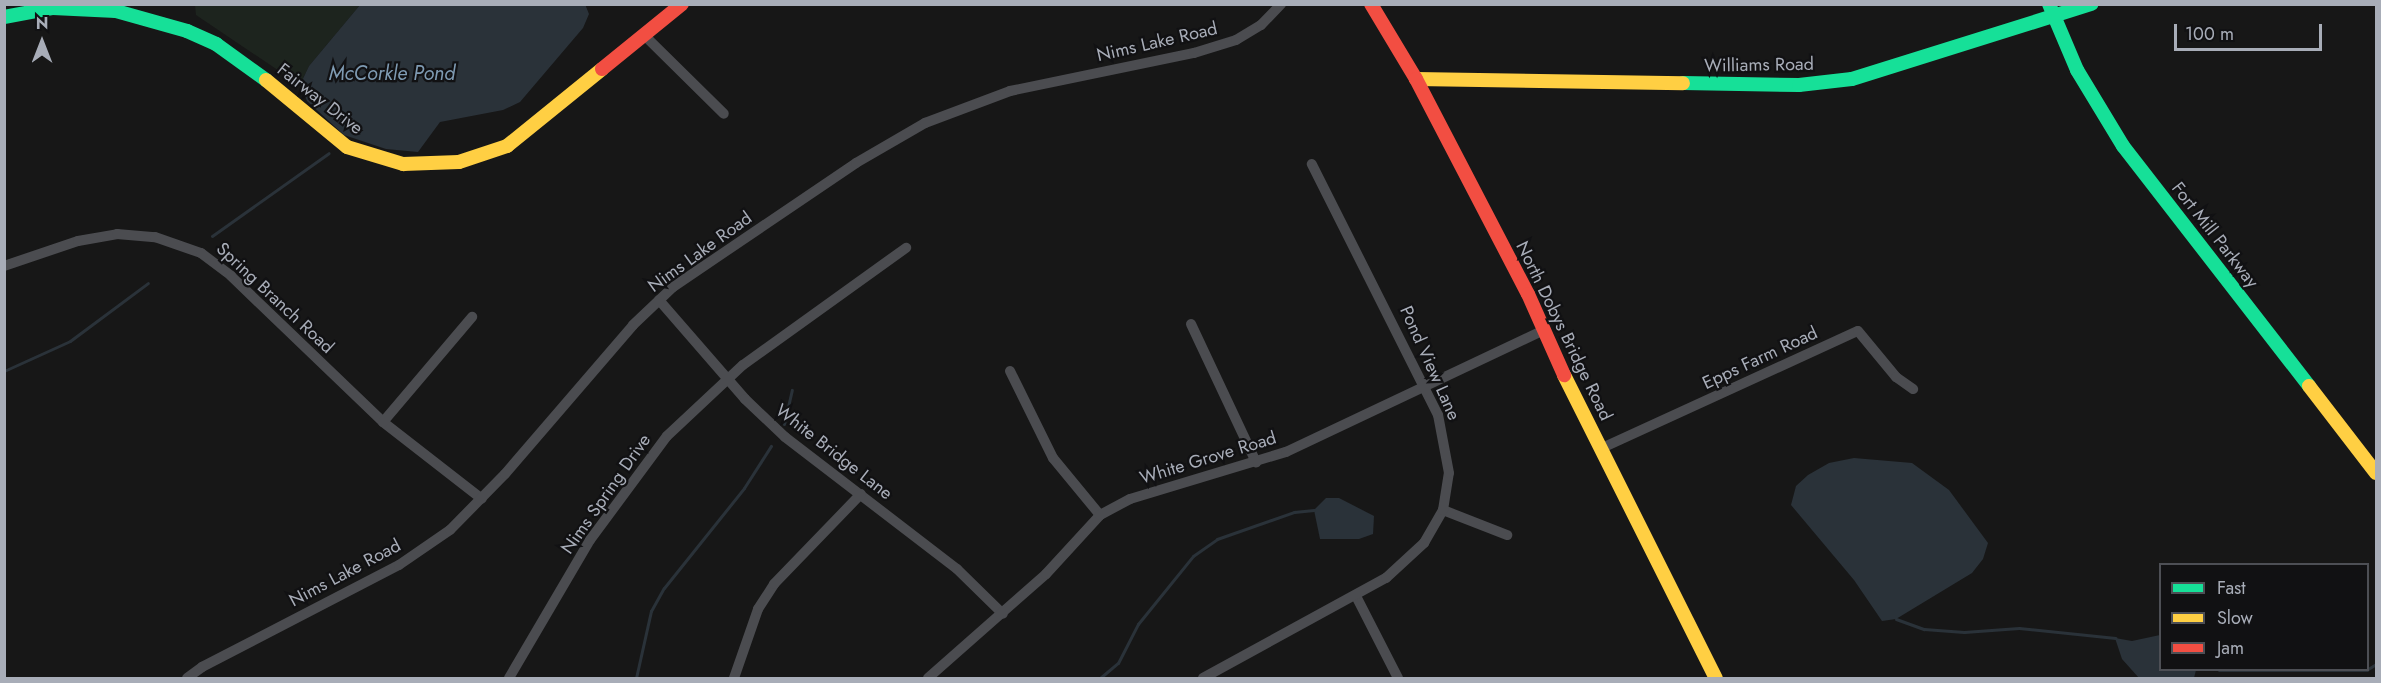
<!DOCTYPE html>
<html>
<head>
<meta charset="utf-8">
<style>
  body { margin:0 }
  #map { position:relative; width:2381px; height:683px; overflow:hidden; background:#171717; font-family:Jost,sans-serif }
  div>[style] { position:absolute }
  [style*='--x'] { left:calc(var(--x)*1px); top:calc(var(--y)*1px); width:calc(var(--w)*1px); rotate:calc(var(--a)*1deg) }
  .green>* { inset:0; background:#1d241e }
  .water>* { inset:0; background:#2a3239 }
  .stream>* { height:3px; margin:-1.5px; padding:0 1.5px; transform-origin:1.5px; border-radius:1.5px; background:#2a3239 }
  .street>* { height:10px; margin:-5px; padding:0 5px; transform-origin:5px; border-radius:5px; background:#4b4c50 }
  .fast>* { height:14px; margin:-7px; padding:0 7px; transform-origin:7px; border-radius:7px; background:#16e098 }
  .slow>* { height:14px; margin:-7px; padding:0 7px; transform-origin:7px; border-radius:7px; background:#ffcf43 }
  .jam>* { height:14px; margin:-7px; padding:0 7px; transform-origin:7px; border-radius:7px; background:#f24e42 }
  span { translate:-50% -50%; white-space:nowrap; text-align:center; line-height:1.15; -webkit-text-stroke:4.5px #111113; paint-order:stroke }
  .street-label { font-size:18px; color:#a8adb8 }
  .water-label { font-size:20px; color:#7f9bb3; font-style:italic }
  .frame { position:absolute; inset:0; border:6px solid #a8adb8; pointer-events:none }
  .legend { position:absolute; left:2159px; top:563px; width:210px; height:108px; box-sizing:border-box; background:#111113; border:2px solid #4d4f55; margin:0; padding:8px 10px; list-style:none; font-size:18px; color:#a8adb8 }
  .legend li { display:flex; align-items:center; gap:12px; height:30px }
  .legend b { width:30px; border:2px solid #4d4f55 }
  .north { position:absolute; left:12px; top:12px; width:60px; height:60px; -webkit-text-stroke:4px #111113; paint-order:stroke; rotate:0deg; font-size:16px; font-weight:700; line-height:24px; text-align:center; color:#a8adb8 }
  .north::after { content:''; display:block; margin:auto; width:21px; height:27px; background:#a8adb8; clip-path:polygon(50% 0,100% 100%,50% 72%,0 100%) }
  .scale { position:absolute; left:2174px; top:24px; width:148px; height:27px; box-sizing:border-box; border:3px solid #a8adb8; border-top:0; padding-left:8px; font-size:18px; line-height:21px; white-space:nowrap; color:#a8adb8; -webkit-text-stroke:4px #111113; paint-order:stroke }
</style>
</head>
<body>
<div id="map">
  <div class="green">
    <div style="clip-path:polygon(195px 5px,360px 5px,309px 66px,300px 85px,196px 15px)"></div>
  </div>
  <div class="water">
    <div style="clip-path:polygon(585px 4px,589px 14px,583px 28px,520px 102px,503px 110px,440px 122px,418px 152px,386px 149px,344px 135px,307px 101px,300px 85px,309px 66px,360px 5px)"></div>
    <div style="clip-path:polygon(1854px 458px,1912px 463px,1949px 490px,1988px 543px,1983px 559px,1972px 573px,1896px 619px,1882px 621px,1854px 580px,1791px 505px,1796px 486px,1808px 475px,1829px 463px)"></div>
    <div style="clip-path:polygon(1326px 498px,1339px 498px,1374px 516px,1373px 534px,1359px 539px,1320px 539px,1314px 510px)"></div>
    <div style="clip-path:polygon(2160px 635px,2160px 670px,2196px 670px,2194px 678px,2139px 678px,2122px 659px,2115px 638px,2132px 641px)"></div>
  </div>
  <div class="stream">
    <div style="--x:212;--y:236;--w:143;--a:-35.4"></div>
    <div style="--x:4;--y:371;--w:72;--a:-24.4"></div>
    <div style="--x:70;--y:341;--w:97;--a:-36.6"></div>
    <div style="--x:784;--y:424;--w:35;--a:-77"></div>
    <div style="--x:1896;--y:619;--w:30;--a:20"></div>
    <div style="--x:1924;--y:629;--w:40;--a:4.3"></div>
    <div style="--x:1964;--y:632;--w:55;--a:-4.2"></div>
    <div style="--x:2019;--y:628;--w:97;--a:5.9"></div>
    <div style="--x:2368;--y:669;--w:9;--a:-32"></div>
    <div style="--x:2219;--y:670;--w:148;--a:0"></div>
    <div style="--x:636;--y:678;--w:69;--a:-77.4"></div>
    <div style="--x:651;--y:611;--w:26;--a:-61"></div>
    <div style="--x:664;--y:588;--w:128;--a:-51.3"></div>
    <div style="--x:744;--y:488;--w:50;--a:-57.3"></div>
    <div style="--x:1100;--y:678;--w:23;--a:-40"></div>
    <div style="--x:1118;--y:663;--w:44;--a:-62.9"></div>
    <div style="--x:1138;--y:624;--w:87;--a:-51"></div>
    <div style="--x:1193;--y:556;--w:29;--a:-35"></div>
    <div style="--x:1217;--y:539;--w:82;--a:-19.3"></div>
    <div style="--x:1294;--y:512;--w:20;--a:-6"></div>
  </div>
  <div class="street">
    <div style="--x:644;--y:35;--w:112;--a:44.6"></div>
    <div style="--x:4;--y:266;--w:78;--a:-18.7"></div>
    <div style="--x:78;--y:241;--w:40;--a:-10"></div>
    <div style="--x:117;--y:234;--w:38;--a:5"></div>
    <div style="--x:155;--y:237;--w:49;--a:19.2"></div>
    <div style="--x:201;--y:253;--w:38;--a:37"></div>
    <div style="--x:231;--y:276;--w:211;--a:43.8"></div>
    <div style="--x:383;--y:422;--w:125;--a:37.9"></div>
    <div style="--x:659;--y:300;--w:131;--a:49"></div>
    <div style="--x:745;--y:399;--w:55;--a:43.5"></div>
    <div style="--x:785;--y:437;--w:217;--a:37.5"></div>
    <div style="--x:957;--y:569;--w:64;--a:44.4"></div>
    <div style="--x:1191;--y:324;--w:153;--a:64.8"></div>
    <div style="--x:1010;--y:371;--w:97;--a:63.7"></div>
    <div style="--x:1053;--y:458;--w:74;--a:50.5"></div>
    <div style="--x:383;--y:422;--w:138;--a:-49.7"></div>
    <div style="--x:1602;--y:448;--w:281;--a:-24.6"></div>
    <div style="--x:1858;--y:331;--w:60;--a:50.4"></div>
    <div style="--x:1896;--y:377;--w:21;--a:35"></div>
    <div style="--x:1443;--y:510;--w:69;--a:21.3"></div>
    <div style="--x:1356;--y:596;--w:92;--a:62.9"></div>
    <div style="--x:187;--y:678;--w:19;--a:-36"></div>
    <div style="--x:202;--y:667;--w:222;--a:-27.4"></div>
    <div style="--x:399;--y:565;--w:62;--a:-34.5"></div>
    <div style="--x:450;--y:530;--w:78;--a:-45.5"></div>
    <div style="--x:505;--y:474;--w:196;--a:-49.3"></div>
    <div style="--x:633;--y:325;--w:55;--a:-43.5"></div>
    <div style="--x:673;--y:287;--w:221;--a:-34.1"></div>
    <div style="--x:856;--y:163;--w:80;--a:-30.1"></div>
    <div style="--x:925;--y:123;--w:91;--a:-20.6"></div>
    <div style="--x:1010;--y:91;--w:188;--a:-11.7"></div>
    <div style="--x:1194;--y:53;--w:44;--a:-17.2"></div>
    <div style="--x:1236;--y:40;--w:29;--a:-31"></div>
    <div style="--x:1261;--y:25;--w:29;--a:-46"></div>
    <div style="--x:509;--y:678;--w:160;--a:-59.6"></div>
    <div style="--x:590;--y:540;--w:129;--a:-53.5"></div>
    <div style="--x:667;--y:436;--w:104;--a:-43.1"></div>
    <div style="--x:743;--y:365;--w:201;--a:-35.7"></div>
    <div style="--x:734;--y:678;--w:73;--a:-70.8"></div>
    <div style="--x:758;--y:609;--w:30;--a:-57"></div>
    <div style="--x:774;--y:584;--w:125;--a:-46"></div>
    <div style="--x:928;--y:678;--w:157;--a:-41.4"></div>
    <div style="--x:1046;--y:574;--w:80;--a:-47.5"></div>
    <div style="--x:1100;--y:515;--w:34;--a:-28"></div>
    <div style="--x:1130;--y:499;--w:163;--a:-16.8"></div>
    <div style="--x:1286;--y:452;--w:283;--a:-25.3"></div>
    <div style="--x:1203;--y:678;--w:209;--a:-28.7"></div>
    <div style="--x:1386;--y:578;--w:52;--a:-42.6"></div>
    <div style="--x:1424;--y:543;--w:38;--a:-60"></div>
    <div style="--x:1443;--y:510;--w:37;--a:-81"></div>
    <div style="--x:1449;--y:473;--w:59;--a:-100.7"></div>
    <div style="--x:1438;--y:415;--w:281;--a:-116.7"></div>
  </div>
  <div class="fast">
    <div style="--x:2049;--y:4;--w:72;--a:67"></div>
    <div style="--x:2077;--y:70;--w:89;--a:58.8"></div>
    <div style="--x:2123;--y:146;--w:304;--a:52.2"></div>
    <div style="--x:4;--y:17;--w:50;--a:-10.4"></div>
    <div style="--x:53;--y:8;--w:63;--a:2.7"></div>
    <div style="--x:116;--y:11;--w:74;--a:15.7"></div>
    <div style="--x:187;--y:31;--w:32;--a:24"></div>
    <div style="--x:216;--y:44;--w:62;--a:35.8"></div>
    <div style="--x:1683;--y:83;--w:116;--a:1"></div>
    <div style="--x:1799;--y:85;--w:53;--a:-6.5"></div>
    <div style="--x:1852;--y:79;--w:251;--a:-17.4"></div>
  </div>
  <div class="slow">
    <div style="--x:1416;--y:79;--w:267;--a:0.9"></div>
    <div style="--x:266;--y:80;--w:105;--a:39.6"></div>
    <div style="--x:347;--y:147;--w:59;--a:16.9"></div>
    <div style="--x:403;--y:164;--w:56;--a:-2"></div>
    <div style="--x:459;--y:162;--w:51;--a:-18.4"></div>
    <div style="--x:507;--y:146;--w:122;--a:-39"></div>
    <div style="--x:1564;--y:375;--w:339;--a:63.4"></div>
    <div style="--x:2309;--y:386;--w:110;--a:52.4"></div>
  </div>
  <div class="jam">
    <div style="--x:1371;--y:4;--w:87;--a:59"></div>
    <div style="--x:1416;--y:79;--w:242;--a:62.5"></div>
    <div style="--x:1528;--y:294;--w:89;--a:66"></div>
    <div style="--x:602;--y:69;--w:103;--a:-39.1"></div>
  </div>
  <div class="street-label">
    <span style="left:1157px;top:42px;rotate:-13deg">Nims Lake Road</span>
    <span style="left:1759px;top:65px;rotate:-1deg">Williams Road</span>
    <span style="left:320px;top:99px;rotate:38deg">Fairway Drive</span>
    <span style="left:2215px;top:235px;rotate:52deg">Fort Mill Parkway</span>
    <span style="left:700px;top:252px;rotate:-36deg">Nims Lake Road</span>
    <span style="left:275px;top:298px;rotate:43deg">Spring Branch Road</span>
    <span style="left:1564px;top:331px;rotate:64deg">North Dobys Bridge Road</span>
    <span style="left:1760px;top:358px;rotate:-25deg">Epps Farm Road</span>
    <span style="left:1430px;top:363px;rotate:66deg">Pond View Lane</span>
    <span style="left:834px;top:452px;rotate:38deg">White Bridge Lane</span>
    <span style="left:1208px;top:458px;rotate:-17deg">White Grove Road</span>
    <span style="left:606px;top:494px;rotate:-55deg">Nims Spring Drive</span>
    <span style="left:345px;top:573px;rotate:-28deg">Nims Lake Road</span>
  </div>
  <div class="water-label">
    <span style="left:392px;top:73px">McCorkle Pond</span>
  </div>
  <div class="frame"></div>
  <ul class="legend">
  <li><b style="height:8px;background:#16e098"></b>Fast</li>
  <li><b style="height:8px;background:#ffcf43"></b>Slow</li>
  <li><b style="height:8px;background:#f24e42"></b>Jam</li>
  </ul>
  <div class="north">N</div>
  <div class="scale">100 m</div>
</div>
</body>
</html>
